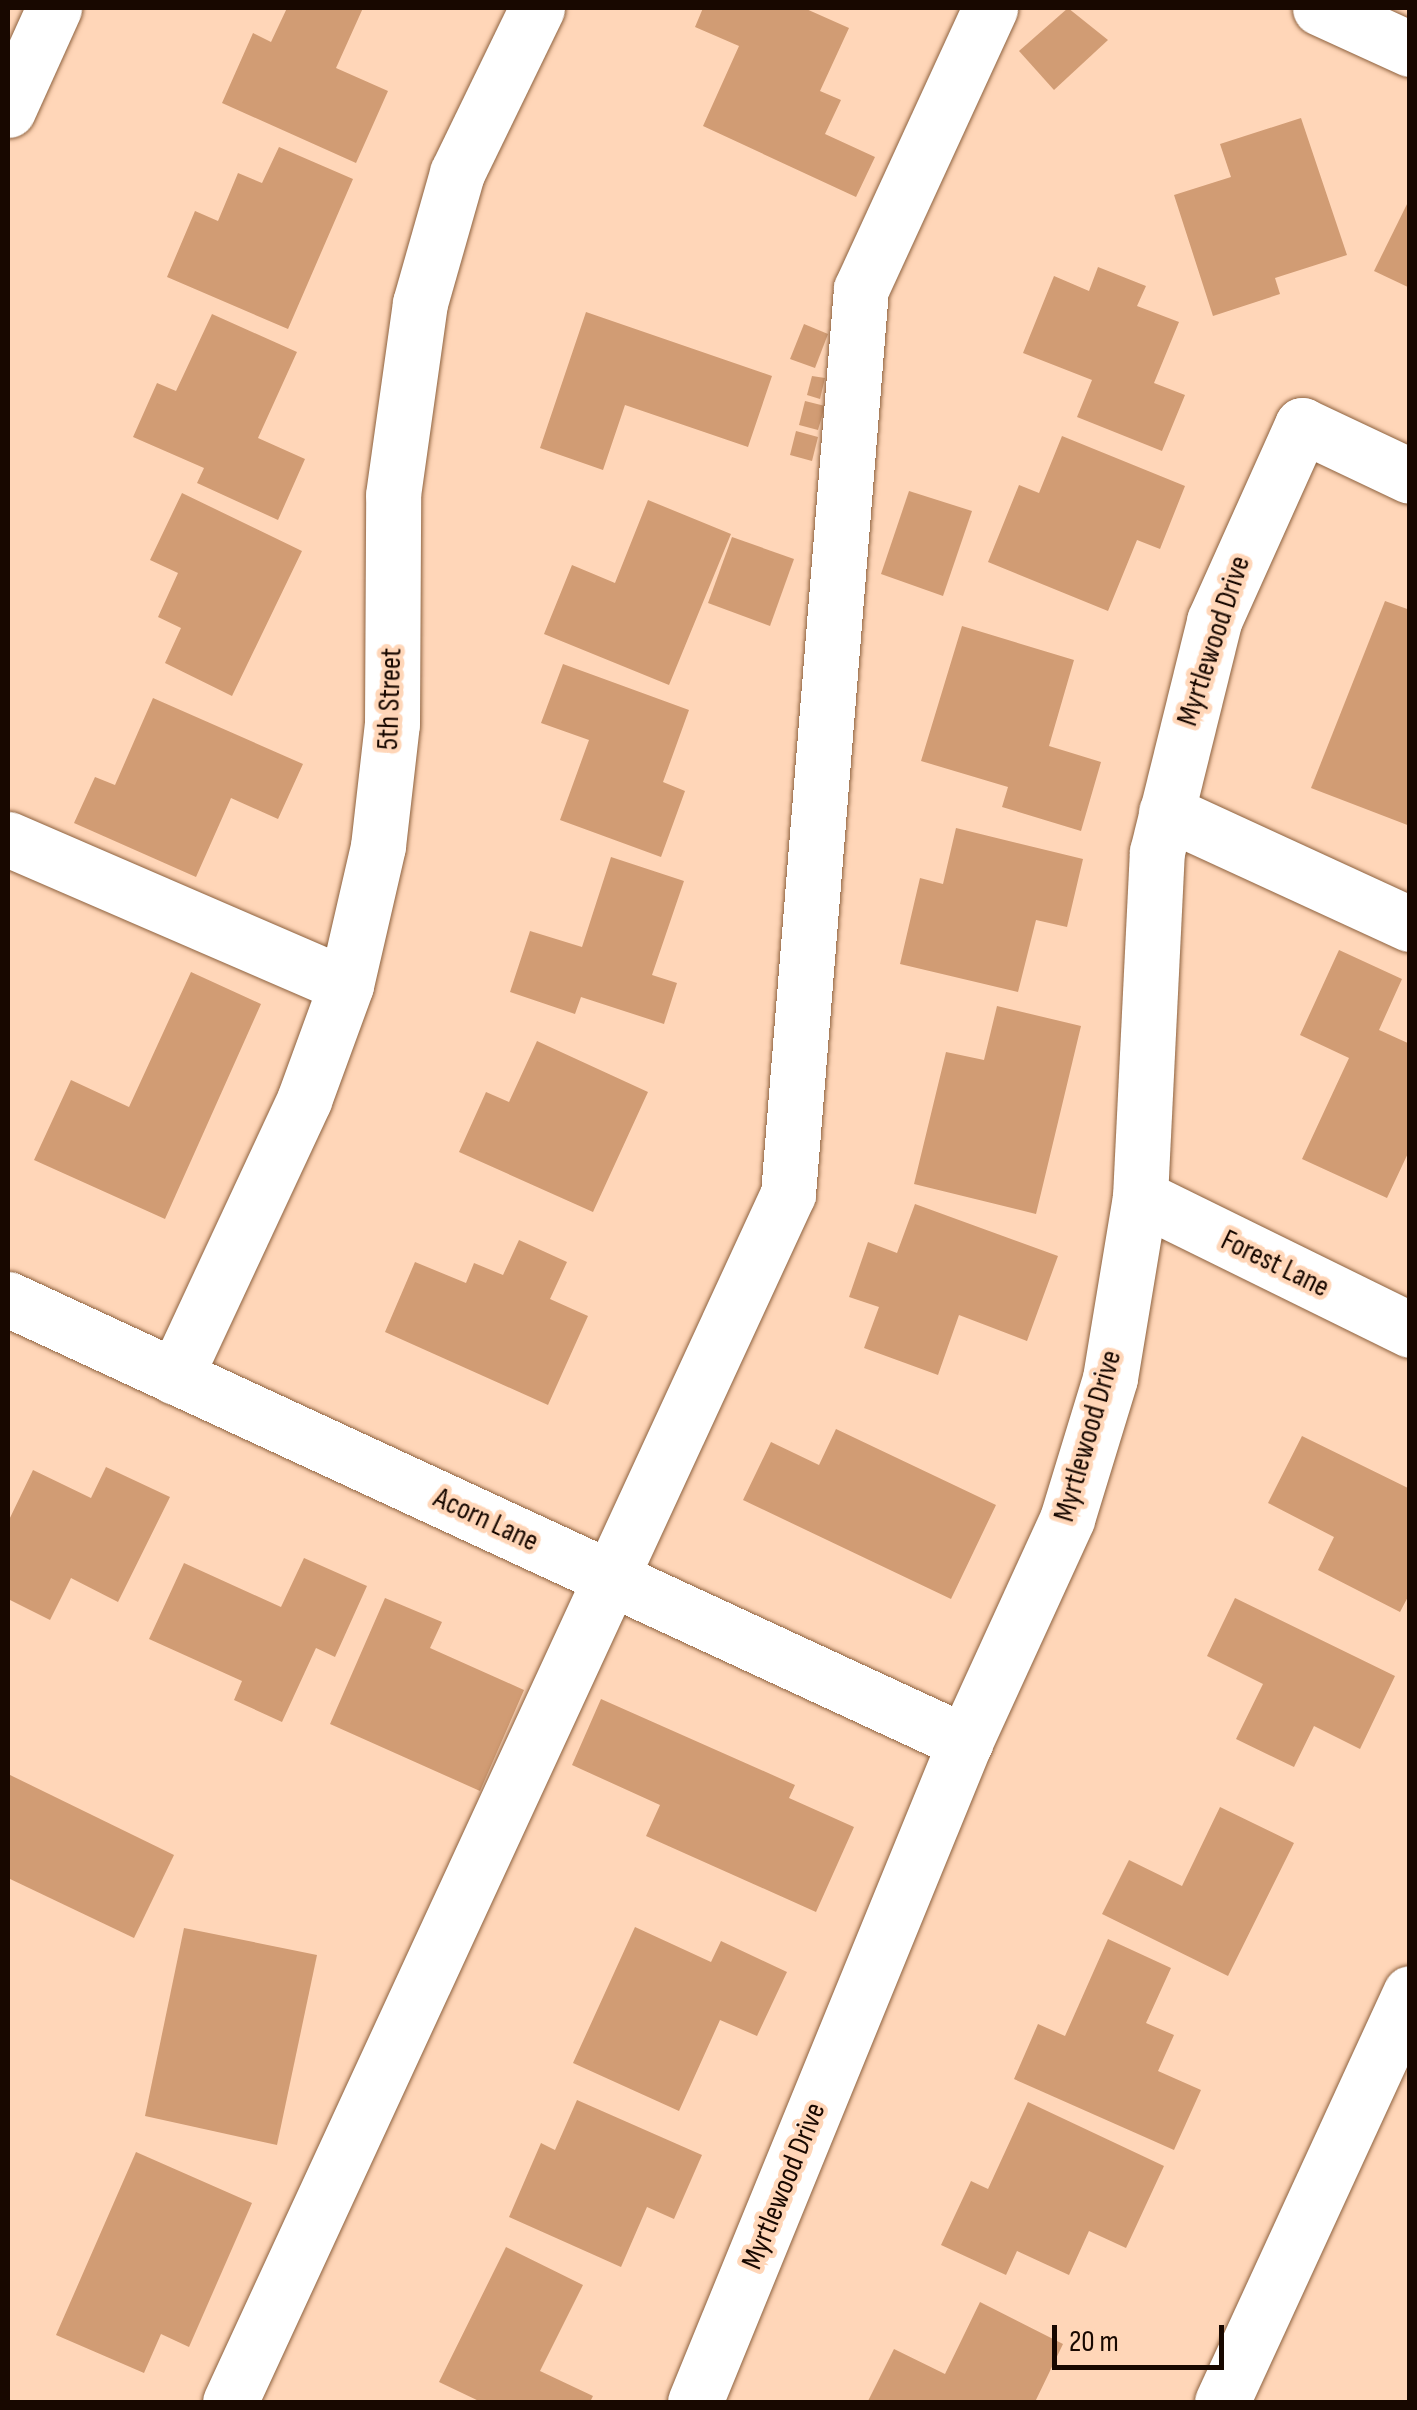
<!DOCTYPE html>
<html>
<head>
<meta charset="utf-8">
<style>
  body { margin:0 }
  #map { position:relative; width:1417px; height:2410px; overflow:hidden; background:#ffd6b8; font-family:"Sofia Sans Condensed",sans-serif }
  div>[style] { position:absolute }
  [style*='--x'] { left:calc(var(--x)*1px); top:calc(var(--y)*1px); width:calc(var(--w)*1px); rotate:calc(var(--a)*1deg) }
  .building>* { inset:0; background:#d19c74 }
  .roads { filter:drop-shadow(0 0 2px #8e623f) drop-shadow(0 0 2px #8e623f) }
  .minor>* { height:55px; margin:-27.5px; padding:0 27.5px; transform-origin:27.5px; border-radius:27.5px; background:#fff }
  span { translate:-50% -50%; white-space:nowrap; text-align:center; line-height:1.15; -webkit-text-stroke:9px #ffd6b8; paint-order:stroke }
  .street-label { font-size:30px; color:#180800 }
  .frame { position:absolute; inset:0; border:10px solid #180800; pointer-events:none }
  .scale { position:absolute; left:1052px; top:2325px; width:172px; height:45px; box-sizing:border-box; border:5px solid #180800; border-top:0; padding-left:12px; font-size:30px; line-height:35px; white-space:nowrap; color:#180800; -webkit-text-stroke:8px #ffd6b8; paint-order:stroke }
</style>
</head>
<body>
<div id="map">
  <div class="building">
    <div style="clip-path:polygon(287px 8px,363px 8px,336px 68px,388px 91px,356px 163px,222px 103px,253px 33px,271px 42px)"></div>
    <div style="clip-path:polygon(703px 8px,804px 8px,849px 28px,820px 91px,841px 100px,825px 134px,875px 157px,856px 197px,703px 126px,739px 46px,695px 27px)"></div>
    <div style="clip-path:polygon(1068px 8px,1108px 40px,1054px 90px,1019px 51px)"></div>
    <div style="clip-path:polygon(1301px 118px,1347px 255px,1275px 278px,1280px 294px,1213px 316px,1174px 195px,1231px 177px,1220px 144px)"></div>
    <div style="clip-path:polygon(279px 147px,353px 179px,288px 329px,167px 277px,195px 211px,218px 221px,238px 173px,262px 183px)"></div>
    <div style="clip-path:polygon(1410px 198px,1410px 288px,1374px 271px)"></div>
    <div style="clip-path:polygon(1098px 267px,1146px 286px,1137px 306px,1179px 322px,1154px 383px,1185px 395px,1162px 451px,1077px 417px,1092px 380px,1023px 353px,1054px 276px,1089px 291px)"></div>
    <div style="clip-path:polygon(586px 312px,772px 376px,748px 447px,625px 405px,603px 470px,540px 448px)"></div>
    <div style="clip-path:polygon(212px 314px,297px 352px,258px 438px,305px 459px,278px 520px,197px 483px,204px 468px,133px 437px,157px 383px,176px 391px)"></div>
    <div style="clip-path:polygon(804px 324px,828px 334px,815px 368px,790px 359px)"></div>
    <div style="clip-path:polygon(812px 376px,825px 378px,820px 399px,807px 395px)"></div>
    <div style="clip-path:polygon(805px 401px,825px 406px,818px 430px,799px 425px)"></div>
    <div style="clip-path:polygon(796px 431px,818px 437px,812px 461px,790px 455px)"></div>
    <div style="clip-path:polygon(1062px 436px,1185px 486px,1160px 549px,1137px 540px,1108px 611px,988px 562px,1019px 485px,1039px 493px)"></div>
    <div style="clip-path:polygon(909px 491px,972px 511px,943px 596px,881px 574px)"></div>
    <div style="clip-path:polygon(182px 493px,302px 551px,232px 696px,165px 663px,181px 628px,158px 617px,178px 573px,150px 560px)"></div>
    <div style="clip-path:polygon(648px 500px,731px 534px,669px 685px,544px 634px,572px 565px,615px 583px)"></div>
    <div style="clip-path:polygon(732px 537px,794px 559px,770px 626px,708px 603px)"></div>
    <div style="clip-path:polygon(1385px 601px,1410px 610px,1410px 826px,1311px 788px)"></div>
    <div style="clip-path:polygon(962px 626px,1074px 660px,1049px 746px,1101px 762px,1081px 831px,1002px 807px,1008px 787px,921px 761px)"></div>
    <div style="clip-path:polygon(563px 664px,689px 710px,663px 782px,685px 791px,661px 857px,560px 820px,589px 740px,541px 723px)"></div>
    <div style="clip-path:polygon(153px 698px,303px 764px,278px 819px,231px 798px,196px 877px,74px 823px,95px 777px,115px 785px)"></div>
    <div style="clip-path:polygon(956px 828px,1083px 859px,1067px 927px,1036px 920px,1018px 992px,900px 964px,920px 878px,943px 884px)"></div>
    <div style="clip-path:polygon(611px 857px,684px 881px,652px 975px,677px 983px,664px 1024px,581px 997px,575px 1014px,510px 992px,530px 931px,582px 947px)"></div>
    <div style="clip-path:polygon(1339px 950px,1402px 979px,1379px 1030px,1410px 1044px,1410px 1149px,1387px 1198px,1302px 1159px,1349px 1058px,1300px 1035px)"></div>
    <div style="clip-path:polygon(191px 972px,261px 1004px,165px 1219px,34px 1160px,71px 1080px,129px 1107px)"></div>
    <div style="clip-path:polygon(997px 1006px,1081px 1026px,1036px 1214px,914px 1184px,946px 1052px,984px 1060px)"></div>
    <div style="clip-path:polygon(537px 1041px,648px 1092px,593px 1212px,459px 1152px,486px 1092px,509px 1102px)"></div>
    <div style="clip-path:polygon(915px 1204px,1058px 1256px,1027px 1341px,959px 1315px,938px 1375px,864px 1348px,879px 1307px,849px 1297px,868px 1242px,897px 1253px)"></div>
    <div style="clip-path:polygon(519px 1240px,567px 1262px,550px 1299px,588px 1316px,548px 1405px,385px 1332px,415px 1262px,466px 1283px,474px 1263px,503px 1275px)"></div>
    <div style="clip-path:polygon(836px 1429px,996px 1505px,951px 1599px,743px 1500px,771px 1442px,819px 1465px)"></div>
    <div style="clip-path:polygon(1302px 1436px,1410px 1489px,1410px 1593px,1400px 1612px,1318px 1570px,1334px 1537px,1268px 1503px)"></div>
    <div style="clip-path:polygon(106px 1467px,170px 1497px,118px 1602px,71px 1578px,50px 1620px,8px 1599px,8px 1522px,33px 1470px,91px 1498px)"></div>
    <div style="clip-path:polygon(304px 1558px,367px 1586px,335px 1657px,316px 1648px,282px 1722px,234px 1700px,242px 1681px,149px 1639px,184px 1563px,281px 1607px)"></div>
    <div style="clip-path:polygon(385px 1598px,442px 1622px,430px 1648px,524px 1690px,480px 1791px,330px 1724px)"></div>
    <div style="clip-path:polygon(1235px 1598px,1395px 1676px,1360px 1749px,1314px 1726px,1294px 1767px,1236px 1739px,1263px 1684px,1207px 1656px)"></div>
    <div style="clip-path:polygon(601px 1699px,795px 1785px,789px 1798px,854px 1827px,816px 1912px,646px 1836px,660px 1805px,572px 1765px)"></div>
    <div style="clip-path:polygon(8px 1774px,174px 1855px,134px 1938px,8px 1878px)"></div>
    <div style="clip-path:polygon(1220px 1807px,1294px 1843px,1228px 1976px,1102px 1914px,1129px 1860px,1182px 1886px)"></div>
    <div style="clip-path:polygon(635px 1927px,711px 1962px,721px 1941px,787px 1972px,757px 2036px,720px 2020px,679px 2111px,573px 2063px)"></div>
    <div style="clip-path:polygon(184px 1928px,317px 1955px,277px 2145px,145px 2116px)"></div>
    <div style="clip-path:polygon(1108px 1939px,1171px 1968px,1146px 2023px,1174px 2035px,1158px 2071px,1201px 2090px,1174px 2150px,1014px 2079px,1038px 2024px,1065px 2036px)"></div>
    <div style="clip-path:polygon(577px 2100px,702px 2155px,674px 2219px,647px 2207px,621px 2267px,509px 2217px,541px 2143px,555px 2150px)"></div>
    <div style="clip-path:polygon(1028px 2102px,1164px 2166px,1126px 2248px,1089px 2231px,1069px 2275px,1017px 2251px,1006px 2275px,941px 2245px,971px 2181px,988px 2189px)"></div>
    <div style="clip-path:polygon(136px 2152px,252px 2203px,189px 2347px,161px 2334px,144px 2373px,56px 2335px)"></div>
    <div style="clip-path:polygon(506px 2247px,583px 2285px,540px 2371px,593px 2396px,590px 2402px,481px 2402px,439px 2382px)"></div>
    <div style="clip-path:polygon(980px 2302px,1063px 2344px,1035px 2402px,868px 2401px,894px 2349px,945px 2374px)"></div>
  </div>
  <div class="roads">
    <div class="minor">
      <div style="--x:1320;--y:8;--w:99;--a:24.5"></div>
      <div style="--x:8;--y:110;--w:112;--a:-65.7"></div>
      <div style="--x:1166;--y:812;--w:268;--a:24.7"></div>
      <div style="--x:8;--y:839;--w:368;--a:23.4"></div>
      <div style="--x:1140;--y:1197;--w:301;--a:26.2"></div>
      <div style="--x:8;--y:1299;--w:1055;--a:24.84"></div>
      <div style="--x:175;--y:1377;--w:306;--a:-65"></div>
      <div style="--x:304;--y:1100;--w:122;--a:-69.9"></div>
      <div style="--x:346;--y:985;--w:143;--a:-77"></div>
      <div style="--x:378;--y:846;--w:123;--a:-83.5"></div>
      <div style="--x:392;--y:724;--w:229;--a:-89.7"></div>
      <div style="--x:393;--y:495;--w:194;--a:-82"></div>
      <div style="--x:420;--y:303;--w:135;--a:-74.1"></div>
      <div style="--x:457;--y:173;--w:183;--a:-64.1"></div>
      <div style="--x:230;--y:2402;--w:1331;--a:-65.21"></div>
      <div style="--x:788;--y:1194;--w:908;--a:-85.39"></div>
      <div style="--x:861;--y:289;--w:309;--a:-65.3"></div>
      <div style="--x:695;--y:2402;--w:713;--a:-67.75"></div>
      <div style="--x:965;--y:1742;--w:245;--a:-65.4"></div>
      <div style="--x:1067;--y:1519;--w:147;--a:-73"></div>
      <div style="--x:1110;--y:1378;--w:183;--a:-80.6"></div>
      <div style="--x:1140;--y:1197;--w:345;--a:-87.2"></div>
      <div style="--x:1157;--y:852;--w:238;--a:-76.1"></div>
      <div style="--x:1214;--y:621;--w:215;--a:-65.8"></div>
      <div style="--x:1302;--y:425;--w:119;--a:25.3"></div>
      <div style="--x:1222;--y:2402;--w:450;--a:-65.3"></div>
    </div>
  </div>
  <div class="street-label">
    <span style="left:1214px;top:641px;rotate:-72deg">Myrtlewood Drive</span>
    <span style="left:390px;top:699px;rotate:-88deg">5th Street</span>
    <span style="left:1275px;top:1264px;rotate:26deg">Forest Lane</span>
    <span style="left:1088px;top:1436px;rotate:-74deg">Myrtlewood Drive</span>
    <span style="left:486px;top:1520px;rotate:25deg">Acorn Lane</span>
    <span style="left:784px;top:2186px;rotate:-68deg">Myrtlewood Drive</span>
  </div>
  <div class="frame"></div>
  <div class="scale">20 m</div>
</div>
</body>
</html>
